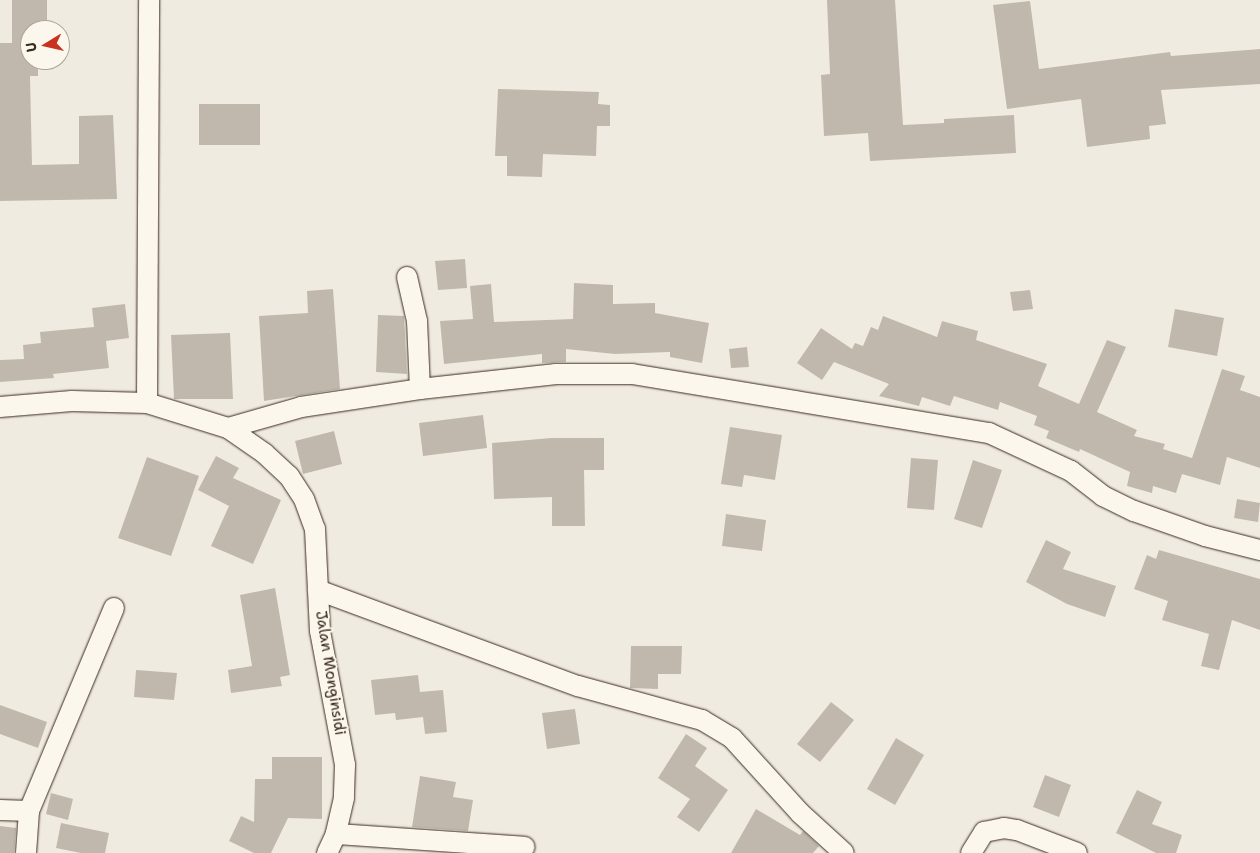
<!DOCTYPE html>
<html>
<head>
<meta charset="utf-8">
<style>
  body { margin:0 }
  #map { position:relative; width:1260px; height:853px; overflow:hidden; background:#f0ebe0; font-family:"Shantell Sans",sans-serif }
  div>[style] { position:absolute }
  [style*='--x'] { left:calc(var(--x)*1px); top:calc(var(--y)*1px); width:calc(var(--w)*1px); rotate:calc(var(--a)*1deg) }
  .building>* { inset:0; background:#c0b8ad }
  .roads { filter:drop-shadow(0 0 1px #3b2a1e) drop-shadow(0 0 1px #3b2a1e) }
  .minor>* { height:20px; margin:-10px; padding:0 10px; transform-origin:10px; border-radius:10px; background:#fbf7ec }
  span { translate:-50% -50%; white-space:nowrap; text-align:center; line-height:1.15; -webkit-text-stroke:4px #fbf7ec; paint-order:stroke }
  .street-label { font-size:15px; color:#3b2a1e }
  .north { position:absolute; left:20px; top:20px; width:50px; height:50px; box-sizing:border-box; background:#fbf7ec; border:1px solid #aea59a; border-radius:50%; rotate:261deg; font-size:14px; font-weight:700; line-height:20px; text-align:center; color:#3b2a1e }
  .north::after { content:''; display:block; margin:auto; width:18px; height:22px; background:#c8321e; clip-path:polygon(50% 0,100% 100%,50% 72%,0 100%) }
</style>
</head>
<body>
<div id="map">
  <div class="building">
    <div style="clip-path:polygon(12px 0,47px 0,47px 30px,30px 30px,30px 60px,38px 60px,38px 76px,30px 76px,32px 165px,79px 164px,79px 116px,113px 115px,117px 199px,0 201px,0 43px,12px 43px)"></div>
    <div style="clip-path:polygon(827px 0,895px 0,903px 125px,944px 123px,944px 119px,1014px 115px,1016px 153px,870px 161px,868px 133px,824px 136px,821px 75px,830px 74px)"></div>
    <div style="clip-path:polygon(1030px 1px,1039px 69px,1170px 52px,1171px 56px,1260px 49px,1260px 84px,1161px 90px,1166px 124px,1149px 126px,1150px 139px,1087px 147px,1081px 99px,1007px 109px,993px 5px)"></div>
    <div style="clip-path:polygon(498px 89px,599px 92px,598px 104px,610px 105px,610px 126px,597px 126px,596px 156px,543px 154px,542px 177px,507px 176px,507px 156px,495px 156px)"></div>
    <div style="clip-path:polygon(199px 104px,260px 104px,260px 145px,199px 145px)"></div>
    <div style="clip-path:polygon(465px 259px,467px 288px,438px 290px,435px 261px)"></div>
    <div style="clip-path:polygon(574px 283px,613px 285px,613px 304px,655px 303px,655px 313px,709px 323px,702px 363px,670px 357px,670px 352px,615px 354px,566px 349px,566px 362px,542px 363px,542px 354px,444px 364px,440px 321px,473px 319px,470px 286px,491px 284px,494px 322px,573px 319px)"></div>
    <div style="clip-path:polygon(333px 289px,340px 389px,264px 401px,259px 316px,308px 313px,307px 291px)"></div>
    <div style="clip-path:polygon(1030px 290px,1033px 309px,1013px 311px,1010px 292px)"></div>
    <div style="clip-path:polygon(125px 304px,129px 338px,106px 341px,109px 368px,53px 374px,54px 378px,0 382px,0 360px,24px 359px,23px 345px,41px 343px,40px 332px,94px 327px,92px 308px)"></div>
    <div style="clip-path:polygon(1175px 309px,1224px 318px,1217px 356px,1168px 347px)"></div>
    <div style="clip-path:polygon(378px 315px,404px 316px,407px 374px,376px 372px)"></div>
    <div style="clip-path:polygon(883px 316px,937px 337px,942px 321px,978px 331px,976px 340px,1047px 364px,1038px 386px,1079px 404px,1107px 340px,1126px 347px,1097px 412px,1137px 430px,1134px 436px,1165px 444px,1163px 449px,1192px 458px,1222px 369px,1245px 376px,1240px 390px,1260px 397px,1260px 468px,1227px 457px,1220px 485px,1182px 474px,1176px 493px,1153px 486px,1152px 493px,1127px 486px,1130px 472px,1080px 449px,1079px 452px,1046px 438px,1049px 431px,1034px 425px,1037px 416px,1000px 402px,998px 410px,954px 396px,950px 406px,922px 397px,919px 406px,879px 396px,889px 384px,834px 362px,822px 380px,797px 363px,821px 328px,852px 349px,855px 343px,863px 346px,871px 327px,878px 330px)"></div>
    <div style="clip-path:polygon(230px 333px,233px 399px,174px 399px,171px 335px)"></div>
    <div style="clip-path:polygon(747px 347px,749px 367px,731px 368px,729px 349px)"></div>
    <div style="clip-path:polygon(483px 415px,487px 448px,423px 456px,419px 423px)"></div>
    <div style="clip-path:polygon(730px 427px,782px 435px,775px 480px,744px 475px,742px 487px,721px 484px)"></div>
    <div style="clip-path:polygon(334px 431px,342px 464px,303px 474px,295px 441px)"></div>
    <div style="clip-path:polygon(551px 438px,604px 438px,604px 470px,584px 470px,585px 526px,552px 526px,552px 497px,494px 499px,492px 443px)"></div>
    <div style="clip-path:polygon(216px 456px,239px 468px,233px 478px,281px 500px,253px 564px,211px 546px,229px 506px,198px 490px)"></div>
    <div style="clip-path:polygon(147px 457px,199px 476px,171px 556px,118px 538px)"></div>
    <div style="clip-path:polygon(911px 458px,938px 460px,934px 510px,907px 508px)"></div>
    <div style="clip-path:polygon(973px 460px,1002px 470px,982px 528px,954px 519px)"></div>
    <div style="clip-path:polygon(1237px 499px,1260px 503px,1258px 522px,1234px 518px)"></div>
    <div style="clip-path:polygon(726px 514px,766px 520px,762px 551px,722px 546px)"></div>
    <div style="clip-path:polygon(1046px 540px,1071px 552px,1063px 569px,1116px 586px,1105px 617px,1067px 604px,1026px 582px)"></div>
    <div style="clip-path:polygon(1159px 550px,1260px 579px,1260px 630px,1232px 620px,1219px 670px,1201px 666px,1209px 634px,1162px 620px,1168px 601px,1134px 589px,1147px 555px,1156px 559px)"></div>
    <div style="clip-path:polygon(275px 588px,290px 675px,280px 677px,282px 686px,231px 693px,228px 670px,252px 666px,240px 595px)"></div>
    <div style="clip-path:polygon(631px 646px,682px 646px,681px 674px,658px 674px,658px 689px,630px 688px)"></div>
    <div style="clip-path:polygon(136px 670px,177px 673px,174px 700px,134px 697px)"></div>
    <div style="clip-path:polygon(418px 675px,420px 692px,443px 690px,447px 732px,425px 734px,423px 717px,396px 720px,395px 713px,375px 715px,371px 680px)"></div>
    <div style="clip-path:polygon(831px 702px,854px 720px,820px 762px,797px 744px)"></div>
    <div style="clip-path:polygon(0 705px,47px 722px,38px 748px,0 734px)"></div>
    <div style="clip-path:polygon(575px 709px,580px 744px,547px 749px,542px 713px)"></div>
    <div style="clip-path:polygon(686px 734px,707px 748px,695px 766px,728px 790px,699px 832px,677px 817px,690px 799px,658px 778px)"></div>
    <div style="clip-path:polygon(896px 738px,924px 755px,895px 805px,867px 789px)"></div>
    <div style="clip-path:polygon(272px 757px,322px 757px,322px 819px,288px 818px,271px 853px,254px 853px,229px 841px,241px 816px,254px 822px,255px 779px,272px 779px)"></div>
    <div style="clip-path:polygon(1045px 775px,1071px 785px,1059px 817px,1033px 807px)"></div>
    <div style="clip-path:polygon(420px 776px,456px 782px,453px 797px,473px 800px,468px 831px,412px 827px)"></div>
    <div style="clip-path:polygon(1137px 790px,1162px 802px,1152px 824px,1182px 835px,1176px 853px,1156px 853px,1116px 833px)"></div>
    <div style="clip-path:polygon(51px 793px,73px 799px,68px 820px,46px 814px)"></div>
    <div style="clip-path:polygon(756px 809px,800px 835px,803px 831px,819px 846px,813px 853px,731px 853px)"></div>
    <div style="clip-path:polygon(61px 823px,109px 833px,105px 853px,81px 853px,56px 848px)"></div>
    <div style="clip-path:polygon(0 826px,16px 828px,14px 853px,0 853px)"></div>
  </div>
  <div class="roads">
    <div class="minor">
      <div style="--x:407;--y:277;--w:45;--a:77.2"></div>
      <div style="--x:417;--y:321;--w:68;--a:87.5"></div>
      <div style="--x:147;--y:403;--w:403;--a:-89.7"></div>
      <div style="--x:0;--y:407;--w:72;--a:-4.8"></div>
      <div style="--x:72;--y:401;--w:75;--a:1.5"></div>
      <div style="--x:147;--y:403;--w:85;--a:17.2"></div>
      <div style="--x:228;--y:428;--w:44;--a:34.8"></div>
      <div style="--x:264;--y:453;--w:34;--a:43"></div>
      <div style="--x:289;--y:476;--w:27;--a:57"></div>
      <div style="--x:304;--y:499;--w:32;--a:70"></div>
      <div style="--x:315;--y:529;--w:102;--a:87.2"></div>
      <div style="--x:320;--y:631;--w:136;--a:79.4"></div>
      <div style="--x:345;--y:765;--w:33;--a:92"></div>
      <div style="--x:344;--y:798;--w:37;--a:103"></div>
      <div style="--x:336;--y:834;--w:21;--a:115"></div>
      <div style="--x:228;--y:428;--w:76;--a:-16"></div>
      <div style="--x:301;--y:407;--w:120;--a:-8.6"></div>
      <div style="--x:420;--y:389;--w:137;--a:-6.3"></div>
      <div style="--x:556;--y:374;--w:76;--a:0"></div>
      <div style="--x:632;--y:374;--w:362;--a:9.4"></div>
      <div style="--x:989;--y:433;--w:90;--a:24.9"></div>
      <div style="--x:1071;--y:471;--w:41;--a:38"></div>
      <div style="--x:1103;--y:496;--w:34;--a:26"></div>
      <div style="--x:1134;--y:511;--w:75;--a:19.4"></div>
      <div style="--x:1205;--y:536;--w:57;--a:14.3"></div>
      <div style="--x:318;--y:590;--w:277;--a:20.3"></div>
      <div style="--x:578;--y:686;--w:129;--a:15.3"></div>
      <div style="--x:702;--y:720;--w:35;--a:31"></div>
      <div style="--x:732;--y:738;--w:101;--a:47.8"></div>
      <div style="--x:800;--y:813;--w:59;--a:42.3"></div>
      <div style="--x:0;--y:810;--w:29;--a:2"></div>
      <div style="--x:336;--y:834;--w:189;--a:3.9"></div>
      <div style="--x:26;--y:853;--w:42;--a:-85.9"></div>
      <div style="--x:29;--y:811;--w:220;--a:-67.3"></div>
      <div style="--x:971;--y:853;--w:25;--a:-58"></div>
      <div style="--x:984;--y:832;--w:20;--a:-11"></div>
      <div style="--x:1004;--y:828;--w:13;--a:9"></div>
      <div style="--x:1017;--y:830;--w:64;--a:21"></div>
    </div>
  </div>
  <div class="street-label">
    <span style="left:330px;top:673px;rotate:81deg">Jalan Monginsidi</span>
  </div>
  <div class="north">U</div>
</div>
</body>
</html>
